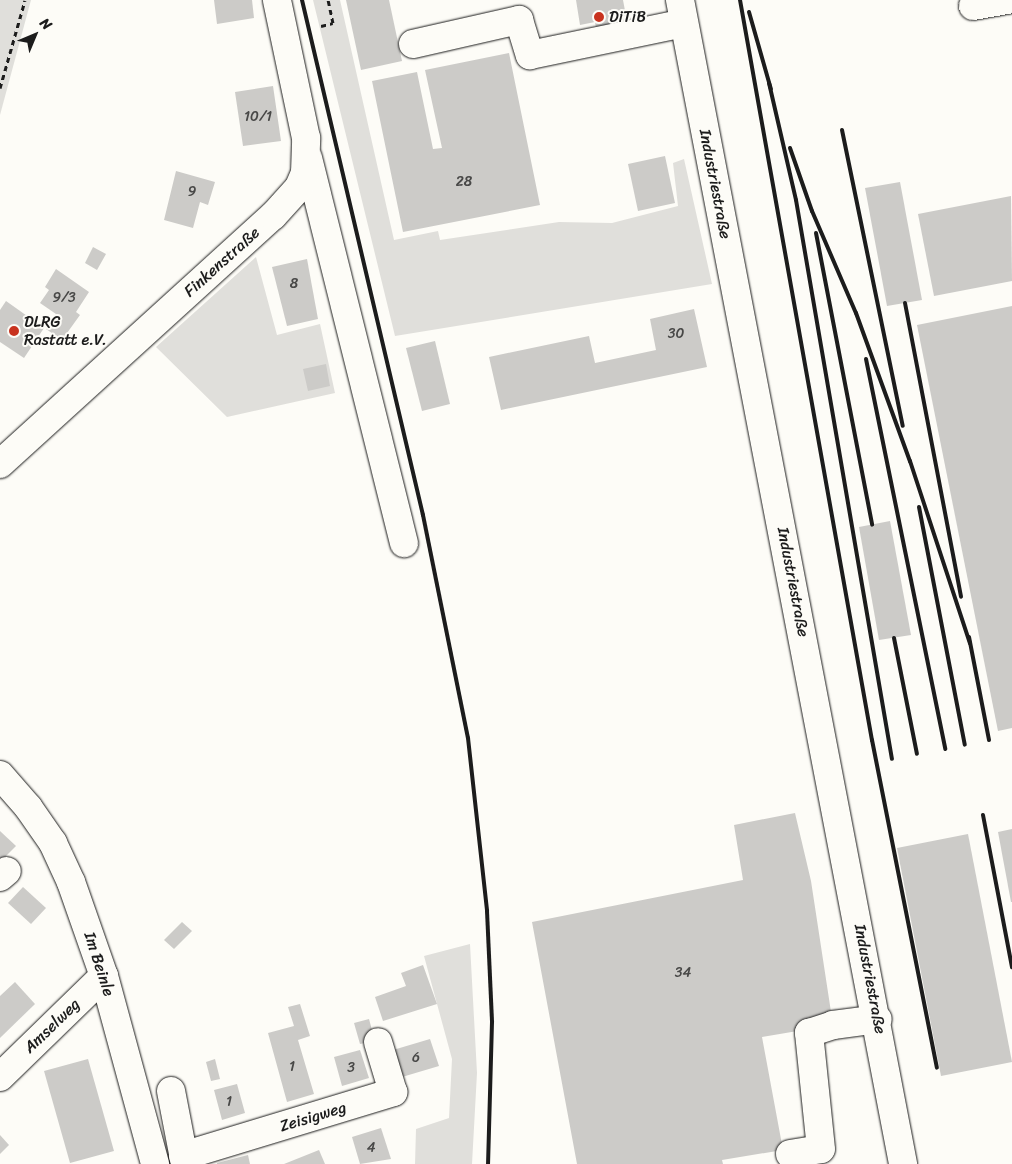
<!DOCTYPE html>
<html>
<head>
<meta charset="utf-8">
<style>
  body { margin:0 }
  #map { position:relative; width:1012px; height:1164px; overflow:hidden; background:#fdfcf7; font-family:Sriracha,sans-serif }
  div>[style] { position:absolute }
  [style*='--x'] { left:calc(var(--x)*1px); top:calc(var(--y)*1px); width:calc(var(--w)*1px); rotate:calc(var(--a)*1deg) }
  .green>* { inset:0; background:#e0dfdb }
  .building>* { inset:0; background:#cccbc8 }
  .path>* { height:3px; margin-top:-1.5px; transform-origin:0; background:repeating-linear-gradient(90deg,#1c1c1c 0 5px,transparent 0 9px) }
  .roads { filter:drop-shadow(0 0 1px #1c1c1c) drop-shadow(0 0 1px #1c1c1c) }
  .minor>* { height:28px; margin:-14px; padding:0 14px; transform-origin:14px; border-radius:14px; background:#fdfcf7 }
  .rail>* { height:4px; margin:-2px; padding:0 2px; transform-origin:2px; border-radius:2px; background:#1c1c1c }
  .dots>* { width:14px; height:14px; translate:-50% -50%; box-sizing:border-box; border:2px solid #fdfcf7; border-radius:50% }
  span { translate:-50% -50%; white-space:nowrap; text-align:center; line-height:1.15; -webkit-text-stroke:4px #fdfcf7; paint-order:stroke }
  .number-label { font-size:14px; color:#484847 }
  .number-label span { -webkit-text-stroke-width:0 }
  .poi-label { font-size:16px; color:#1c1c1c }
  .left { translate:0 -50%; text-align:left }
  .street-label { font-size:16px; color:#1c1c1c }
  .north { position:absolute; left:10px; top:10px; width:50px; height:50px; -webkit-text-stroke:4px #fdfcf7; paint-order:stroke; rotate:45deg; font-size:14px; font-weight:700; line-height:20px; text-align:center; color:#1c1c1c }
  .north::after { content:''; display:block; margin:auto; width:18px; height:22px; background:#1c1c1c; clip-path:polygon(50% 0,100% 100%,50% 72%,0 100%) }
</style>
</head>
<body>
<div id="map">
  <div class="green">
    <div style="clip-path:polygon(0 0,31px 0,0 115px)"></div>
    <div style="clip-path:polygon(313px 0,340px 0,394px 240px,438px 231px,440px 240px,559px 222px,612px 223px,678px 206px,673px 163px,684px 159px,712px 284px,395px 336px)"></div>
    <div style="clip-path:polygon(256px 257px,277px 335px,320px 324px,335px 393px,227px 417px,156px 347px)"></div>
    <div style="clip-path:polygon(470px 944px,477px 1073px,472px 1164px,415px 1164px,416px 1129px,449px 1118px,452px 1059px,424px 956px)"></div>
  </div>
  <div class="building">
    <div style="clip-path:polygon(214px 0,252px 0,254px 18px,217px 24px)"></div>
    <div style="clip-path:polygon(346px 0,389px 0,402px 61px,361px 70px)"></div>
    <div style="clip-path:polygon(576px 0,623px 0,626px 16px,613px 18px,615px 31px,597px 34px,595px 22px,580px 25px)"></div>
    <div style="clip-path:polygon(509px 53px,540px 205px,403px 232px,372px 81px,417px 72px,433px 149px,442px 148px,425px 70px)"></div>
    <div style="clip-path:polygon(273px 86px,281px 141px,243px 146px,235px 92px)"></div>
    <div style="clip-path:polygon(665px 156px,675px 203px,638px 211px,628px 164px)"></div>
    <div style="clip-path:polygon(176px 171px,215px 182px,208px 205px,200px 202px,193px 228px,164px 220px)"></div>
    <div style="clip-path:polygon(900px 182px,922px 300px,887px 306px,865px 188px)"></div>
    <div style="clip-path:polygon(1011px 196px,1012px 281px,934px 296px,918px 214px)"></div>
    <div style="clip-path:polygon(93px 247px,106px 254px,97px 270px,85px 263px)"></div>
    <div style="clip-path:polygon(307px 259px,318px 319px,287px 326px,272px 267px)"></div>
    <div style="clip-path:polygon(56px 269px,89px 292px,76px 312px,80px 315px,62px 340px,46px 329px,56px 314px,40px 303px,49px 290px,45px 287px)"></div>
    <div style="clip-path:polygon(6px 301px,44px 328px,24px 358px,0 342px,0 310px)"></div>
    <div style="clip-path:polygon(1012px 306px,1012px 728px,998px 731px,917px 325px)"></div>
    <div style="clip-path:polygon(694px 309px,707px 367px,501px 410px,489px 357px,589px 336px,595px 363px,656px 350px,650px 319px)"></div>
    <div style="clip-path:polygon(435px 341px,450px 404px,422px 411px,406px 348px)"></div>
    <div style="clip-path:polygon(326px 364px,330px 386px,308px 391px,303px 369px)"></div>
    <div style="clip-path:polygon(890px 521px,911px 635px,879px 640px,859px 527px)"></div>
    <div style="clip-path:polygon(795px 813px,811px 881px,833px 1025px,762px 1037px,783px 1150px,722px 1160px,723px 1164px,577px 1164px,532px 922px,743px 880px,734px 825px)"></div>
    <div style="clip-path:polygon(1012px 829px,1012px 902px,1011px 902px,998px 832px)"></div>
    <div style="clip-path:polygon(0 831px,16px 846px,0 862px)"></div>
    <div style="clip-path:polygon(968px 834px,1012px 1062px,941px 1076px,897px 848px)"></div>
    <div style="clip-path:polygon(23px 887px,46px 908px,31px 924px,8px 903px)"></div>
    <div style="clip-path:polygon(182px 922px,192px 931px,174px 949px,164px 940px)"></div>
    <div style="clip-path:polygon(423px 965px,437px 1004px,383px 1021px,375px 997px,406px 986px,401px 973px)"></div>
    <div style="clip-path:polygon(15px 982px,35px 1004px,0 1038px,0 996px)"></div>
    <div style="clip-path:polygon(300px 1004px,310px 1036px,298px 1040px,314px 1094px,287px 1102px,268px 1033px,294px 1026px,288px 1007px)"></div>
    <div style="clip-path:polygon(369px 1019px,375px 1041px,360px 1044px,354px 1023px)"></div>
    <div style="clip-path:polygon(430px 1039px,439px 1066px,402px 1077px,393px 1050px)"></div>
    <div style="clip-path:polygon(360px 1050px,369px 1078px,342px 1086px,334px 1057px)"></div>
    <div style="clip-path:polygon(88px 1059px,114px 1151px,70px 1163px,44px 1071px)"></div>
    <div style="clip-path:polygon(215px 1059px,220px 1079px,211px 1081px,206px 1062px)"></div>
    <div style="clip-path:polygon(237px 1084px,245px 1113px,222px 1120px,214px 1090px)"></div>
    <div style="clip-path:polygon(381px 1128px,391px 1159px,360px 1164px,352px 1137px)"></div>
    <div style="clip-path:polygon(0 1135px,9px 1145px,0 1154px)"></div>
    <div style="clip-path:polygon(319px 1150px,325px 1164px,284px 1164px)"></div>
    <div style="clip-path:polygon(248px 1155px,250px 1164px,217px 1164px,217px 1163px)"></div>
  </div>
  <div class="path">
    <div style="--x:321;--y:26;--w:12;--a:-14"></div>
    <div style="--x:333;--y:23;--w:24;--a:-102"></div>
    <div style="--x:0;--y:88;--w:91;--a:-74.1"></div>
  </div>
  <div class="roads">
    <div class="minor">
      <div style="--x:680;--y:0;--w:1185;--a:79.15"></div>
      <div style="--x:973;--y:6;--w:36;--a:-10"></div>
      <div style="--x:413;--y:44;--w:109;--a:-12.8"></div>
      <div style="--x:519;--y:20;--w:37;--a:73"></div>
      <div style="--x:530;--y:55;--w:157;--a:-11.7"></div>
      <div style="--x:308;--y:158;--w:397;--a:76"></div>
      <div style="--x:0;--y:464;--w:369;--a:-42.3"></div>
      <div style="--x:273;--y:216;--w:39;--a:-48"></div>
      <div style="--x:299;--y:187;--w:15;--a:-67"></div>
      <div style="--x:305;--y:173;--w:35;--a:-88"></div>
      <div style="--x:306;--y:138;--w:141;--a:-101.9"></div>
      <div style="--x:0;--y:775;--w:43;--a:48.8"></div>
      <div style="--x:28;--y:807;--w:44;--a:55.2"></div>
      <div style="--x:53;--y:843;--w:43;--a:65.2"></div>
      <div style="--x:71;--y:882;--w:100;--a:70.7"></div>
      <div style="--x:104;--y:976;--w:195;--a:74.8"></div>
      <div style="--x:0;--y:877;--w:9;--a:-41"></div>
      <div style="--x:0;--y:1077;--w:145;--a:-44.2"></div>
      <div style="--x:171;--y:1091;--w:74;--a:79.1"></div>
      <div style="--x:790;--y:1154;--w:31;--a:-9"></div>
      <div style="--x:821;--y:1149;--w:117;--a:-95.9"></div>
      <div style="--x:809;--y:1033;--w:25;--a:-18"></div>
      <div style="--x:833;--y:1025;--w:45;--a:-7.6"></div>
      <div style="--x:183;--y:1156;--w:220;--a:-16.9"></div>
      <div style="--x:393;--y:1092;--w:52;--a:-106.7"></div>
    </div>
  </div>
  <div class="rail">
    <div style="--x:302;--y:0;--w:529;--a:76.78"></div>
    <div style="--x:423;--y:515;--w:227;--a:78.6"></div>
    <div style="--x:468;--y:738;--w:174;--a:83.7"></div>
    <div style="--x:487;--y:911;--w:111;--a:87.4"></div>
    <div style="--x:492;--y:1022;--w:142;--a:91.6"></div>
    <div style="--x:740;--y:0;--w:752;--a:79.89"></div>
    <div style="--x:872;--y:740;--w:334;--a:78.8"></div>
    <div style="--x:749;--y:12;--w:80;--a:74.1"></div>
    <div style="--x:769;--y:83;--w:120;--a:77"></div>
    <div style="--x:796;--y:200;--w:567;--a:80.26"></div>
    <div style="--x:842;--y:130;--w:302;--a:78.4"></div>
    <div style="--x:790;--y:148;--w:67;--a:70.8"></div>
    <div style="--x:812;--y:211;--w:111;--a:66.7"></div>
    <div style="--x:856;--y:313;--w:158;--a:70"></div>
    <div style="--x:910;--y:461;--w:192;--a:71.8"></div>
    <div style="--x:816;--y:233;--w:297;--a:79.1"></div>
    <div style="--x:905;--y:303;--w:299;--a:79.2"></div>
    <div style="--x:866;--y:359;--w:398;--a:78.5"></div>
    <div style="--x:919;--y:507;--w:242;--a:79.1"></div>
    <div style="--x:969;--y:637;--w:105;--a:79"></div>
    <div style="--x:894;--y:638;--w:118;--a:78.8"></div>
    <div style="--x:983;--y:815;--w:155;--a:79.2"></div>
  </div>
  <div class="dots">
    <div style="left:599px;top:17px;background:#c8321e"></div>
    <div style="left:14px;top:331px;background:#c8321e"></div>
  </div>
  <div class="number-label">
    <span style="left:258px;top:117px">10/1</span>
    <span style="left:464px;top:182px">28</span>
    <span style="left:192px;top:192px">9</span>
    <span style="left:294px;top:284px">8</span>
    <span style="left:64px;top:298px">9/3</span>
    <span style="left:676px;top:334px">30</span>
    <span style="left:683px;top:973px">34</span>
    <span style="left:416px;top:1058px">6</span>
    <span style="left:292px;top:1067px">1</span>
    <span style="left:351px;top:1068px">3</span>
    <span style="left:229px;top:1102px">1</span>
    <span style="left:371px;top:1148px">4</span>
  </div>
  <div class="poi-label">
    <span class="left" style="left:609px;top:17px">DiTiB</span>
    <span class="left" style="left:24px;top:331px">DLRG<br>Rastatt e.V.</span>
  </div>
  <div class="street-label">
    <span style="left:715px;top:184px;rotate:79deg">Industriestraße</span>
    <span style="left:222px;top:262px;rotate:-42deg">Finkenstraße</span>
    <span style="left:793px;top:582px;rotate:79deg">Industriestraße</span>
    <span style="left:99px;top:964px;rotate:72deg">Im Beinle</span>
    <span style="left:870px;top:979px;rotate:79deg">Industriestraße</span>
    <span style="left:52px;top:1026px;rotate:-44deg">Amselweg</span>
    <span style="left:313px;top:1117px;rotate:-17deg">Zeisigweg</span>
  </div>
  <div class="north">N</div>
</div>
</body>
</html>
